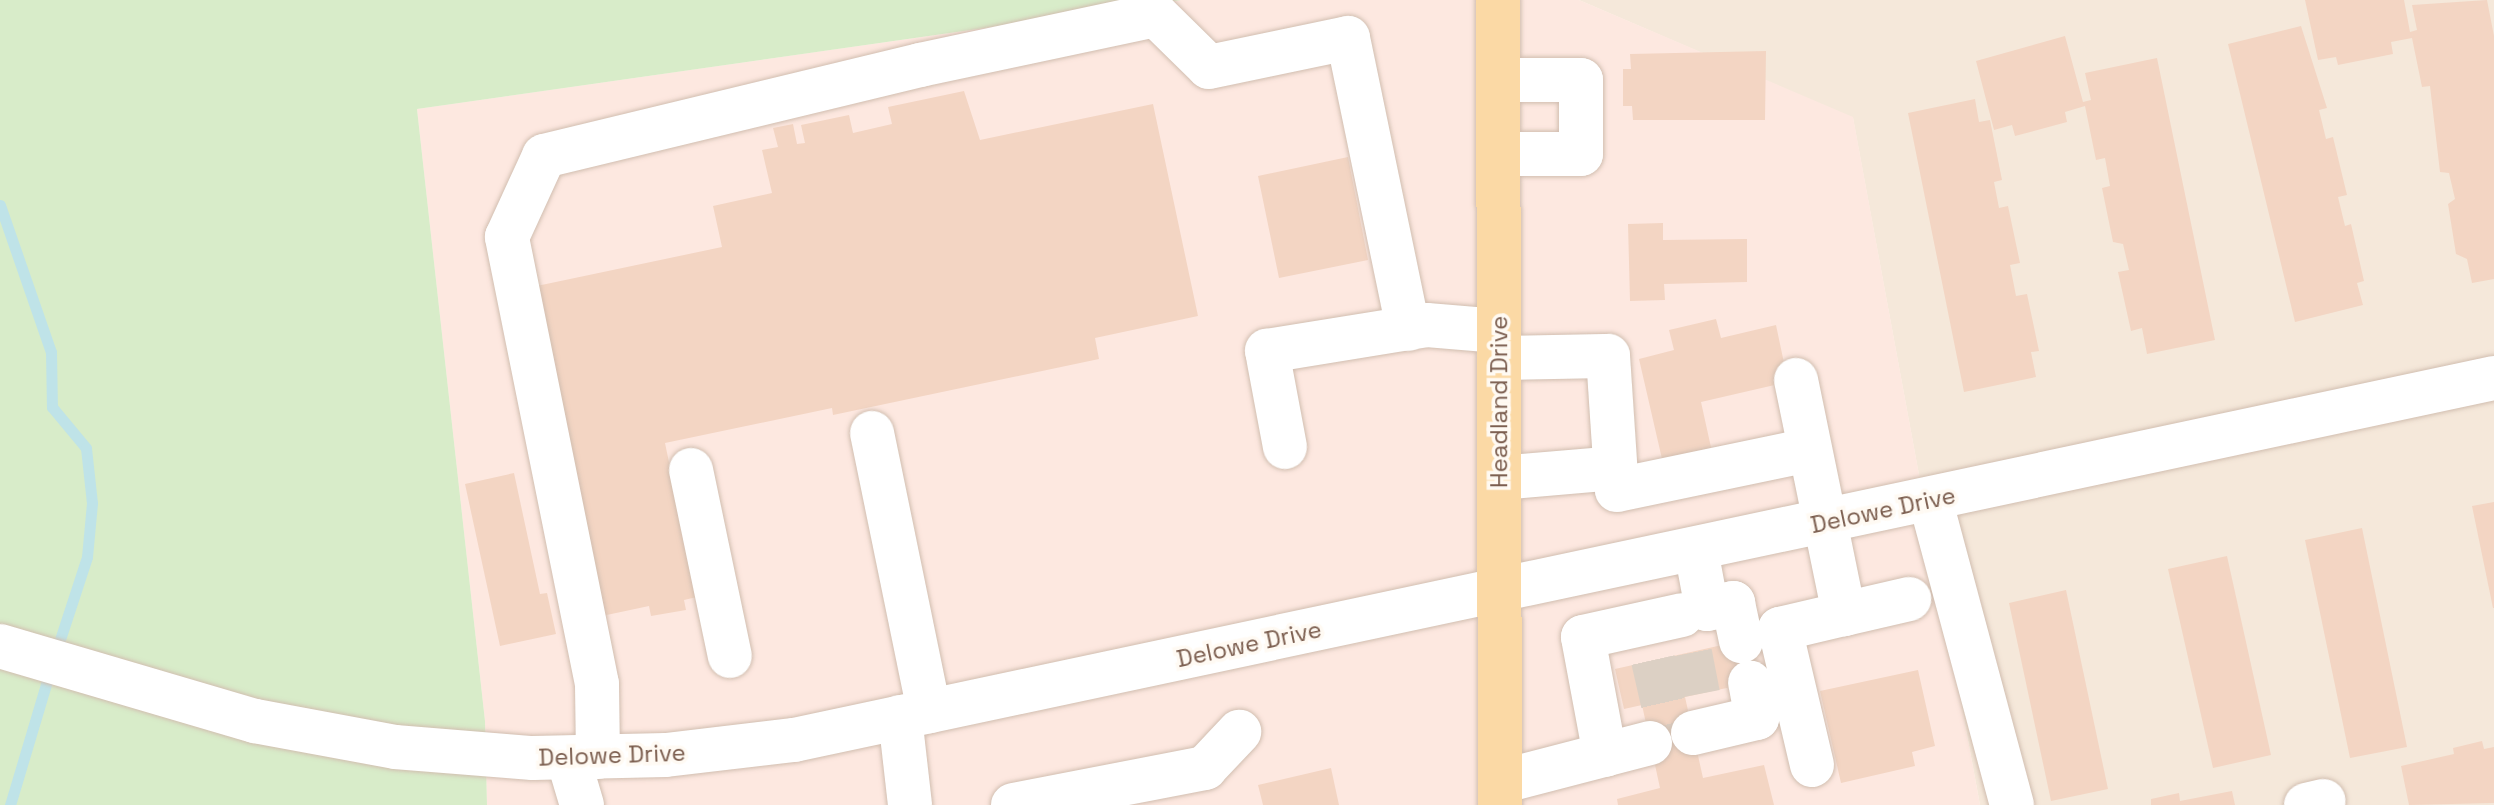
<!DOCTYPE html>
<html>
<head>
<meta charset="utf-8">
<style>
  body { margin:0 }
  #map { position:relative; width:2494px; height:805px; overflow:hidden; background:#fdf6ec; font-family:"Space Grotesk",sans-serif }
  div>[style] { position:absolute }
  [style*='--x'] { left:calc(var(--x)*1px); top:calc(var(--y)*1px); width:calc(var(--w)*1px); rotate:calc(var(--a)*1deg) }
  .residential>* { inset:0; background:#f5e8da }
  .commercial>* { inset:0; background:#fde8e0 }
  .green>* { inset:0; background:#d8ecc9 }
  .stream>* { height:11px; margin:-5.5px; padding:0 5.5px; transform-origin:5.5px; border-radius:5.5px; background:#bfe3e8 }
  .building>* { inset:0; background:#f3d5c3 }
  .minor-tunnel>* { height:44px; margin-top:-22px; transform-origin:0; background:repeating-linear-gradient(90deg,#dcd0c4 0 44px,transparent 0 66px) }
  .roads { filter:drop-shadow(0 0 2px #d1beb0) drop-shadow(0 0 2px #d1beb0) }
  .minor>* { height:44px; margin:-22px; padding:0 22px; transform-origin:22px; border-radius:22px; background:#fff }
  .major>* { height:44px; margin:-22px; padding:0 22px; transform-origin:22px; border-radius:22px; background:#fbd9a5 }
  span { translate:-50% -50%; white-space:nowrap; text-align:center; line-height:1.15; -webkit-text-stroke:7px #fffaf3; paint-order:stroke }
  .street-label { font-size:24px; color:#7a5c4d }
</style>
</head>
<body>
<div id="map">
  <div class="residential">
    <div style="clip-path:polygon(1579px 0,2494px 0,2494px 805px,1980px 805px,1853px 118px)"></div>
  </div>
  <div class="commercial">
    <div style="clip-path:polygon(1181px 0,1579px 0,1853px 117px,1980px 805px,487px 805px,485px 721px,417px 109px)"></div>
  </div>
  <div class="green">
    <div style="clip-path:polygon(0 0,1181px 0,417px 109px,485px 721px,487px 805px,0 805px)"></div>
  </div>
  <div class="stream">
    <div style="--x:0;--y:205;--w:156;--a:70.9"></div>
    <div style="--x:51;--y:352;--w:55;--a:89"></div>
    <div style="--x:52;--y:407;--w:53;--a:50.3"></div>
    <div style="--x:86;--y:448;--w:55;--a:83.8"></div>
    <div style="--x:92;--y:503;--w:54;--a:95.3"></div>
    <div style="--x:87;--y:557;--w:103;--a:108.1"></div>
    <div style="--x:10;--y:805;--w:140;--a:-73.4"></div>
  </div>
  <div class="building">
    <div style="clip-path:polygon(2305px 0,2404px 0,2410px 32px,2417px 30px,2412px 5px,2487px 0,2494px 36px,2494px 279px,2472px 283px,2467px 259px,2456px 254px,2448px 204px,2455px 199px,2449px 173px,2440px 172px,2430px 86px,2422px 87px,2412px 38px,2391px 42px,2393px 54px,2338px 65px,2336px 57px,2318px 60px)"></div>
    <div style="clip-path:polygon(2301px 26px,2327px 108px,2319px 110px,2326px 139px,2333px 137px,2347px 195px,2338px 197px,2345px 226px,2351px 224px,2364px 281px,2357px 283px,2363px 305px,2295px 322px,2228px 44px)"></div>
    <div style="clip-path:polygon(2065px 36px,2083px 102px,2091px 100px,2085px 73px,2157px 58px,2215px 340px,2147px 354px,2142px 328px,2131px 331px,2118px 272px,2129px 270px,2123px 244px,2113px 242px,2102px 188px,2110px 186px,2105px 158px,2096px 160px,2085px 106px,2065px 112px,2067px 122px,2015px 136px,2012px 125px,1994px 130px,1976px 61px)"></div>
    <div style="clip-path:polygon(1766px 51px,1765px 120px,1633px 120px,1632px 106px,1623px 106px,1623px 69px,1631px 69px,1630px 54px)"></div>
    <div style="clip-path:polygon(964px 91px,980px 140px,1153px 104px,1198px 316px,1095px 338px,1099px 359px,833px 415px,832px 408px,665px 443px,697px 597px,684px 600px,686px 610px,651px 616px,649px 606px,602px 616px,532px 287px,722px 247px,713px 206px,772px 193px,762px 150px,778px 147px,773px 128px,793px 124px,797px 144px,805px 143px,801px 125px,849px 115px,853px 133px,892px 124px,888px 107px)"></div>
    <div style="clip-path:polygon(1975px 99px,1979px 122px,1990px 120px,2002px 180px,1994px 182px,1999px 208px,2008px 206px,2020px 263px,2010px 265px,2016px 296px,2027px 294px,2039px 351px,2031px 352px,2036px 377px,1964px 392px,1908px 113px)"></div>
    <div style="clip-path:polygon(1348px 157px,1368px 260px,1279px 278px,1258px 176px)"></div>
    <div style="clip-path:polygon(1663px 223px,1663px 240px,1747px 239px,1747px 282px,1664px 284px,1665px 300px,1630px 301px,1628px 224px)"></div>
    <div style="clip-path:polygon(1716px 319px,1721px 338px,1776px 325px,1788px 382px,1701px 402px,1714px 461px,1665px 472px,1639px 359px,1674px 350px,1669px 330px)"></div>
    <div style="clip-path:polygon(514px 473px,540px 594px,547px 593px,556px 634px,500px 646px,465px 484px)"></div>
    <div style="clip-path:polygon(2494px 502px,2494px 608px,2493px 608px,2472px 506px)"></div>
    <div style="clip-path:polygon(2362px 528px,2407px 747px,2350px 758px,2305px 540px)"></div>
    <div style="clip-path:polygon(2227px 556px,2271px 755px,2213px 768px,2168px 569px)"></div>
    <div style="clip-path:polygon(2066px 590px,2108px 789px,2051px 801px,2009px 603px)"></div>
    <div style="clip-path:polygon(1749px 639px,1759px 681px,1685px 697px,1703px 778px,1764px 765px,1774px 805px,1618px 805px,1617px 799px,1660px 788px,1642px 705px,1624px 709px,1615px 669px)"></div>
    <div style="clip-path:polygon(1918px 670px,1935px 746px,1912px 752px,1915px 766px,1841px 783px,1820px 691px)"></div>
    <div style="clip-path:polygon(2482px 741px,2484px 749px,2494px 747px,2494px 803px,2409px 805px,2401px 766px,2454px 754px,2453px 748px)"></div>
    <div style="clip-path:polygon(1331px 768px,1339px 805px,1263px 805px,1258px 785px)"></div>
    <div style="clip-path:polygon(2232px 791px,2235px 805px,2151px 805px,2151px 799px,2179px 793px,2180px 801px)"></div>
  </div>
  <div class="minor-tunnel">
    <div style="--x:1690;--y:653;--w:42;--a:79"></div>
    <div style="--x:1653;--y:660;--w:81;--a:77.2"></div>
  </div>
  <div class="roads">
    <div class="minor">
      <div style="--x:1498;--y:80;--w:83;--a:0"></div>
      <div style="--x:1581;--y:80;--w:74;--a:90"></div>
      <div style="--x:1581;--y:154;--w:82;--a:180"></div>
      <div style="--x:1499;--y:358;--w:109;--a:-1.1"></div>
      <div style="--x:1608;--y:356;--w:134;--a:86.2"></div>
      <div style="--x:1617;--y:490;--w:196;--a:-11.8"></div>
      <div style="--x:1796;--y:380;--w:239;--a:78.4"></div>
      <div style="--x:1844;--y:614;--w:67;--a:-13"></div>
      <div style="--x:872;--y:433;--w:284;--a:78.4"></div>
      <div style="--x:1285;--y:447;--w:98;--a:-100.6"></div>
      <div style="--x:1267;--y:351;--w:162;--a:-9.2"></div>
      <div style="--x:1427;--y:325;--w:72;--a:4.8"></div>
      <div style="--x:691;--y:470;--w:190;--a:78.2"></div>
      <div style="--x:1499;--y:478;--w:116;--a:-4.9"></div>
      <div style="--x:1930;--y:499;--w:317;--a:75"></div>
      <div style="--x:1696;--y:550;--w:60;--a:79.4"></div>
      <div style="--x:1707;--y:609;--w:27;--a:-13"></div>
      <div style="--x:1733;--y:603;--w:39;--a:78"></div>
      <div style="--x:0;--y:646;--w:266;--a:16.4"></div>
      <div style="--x:255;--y:721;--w:142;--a:10.5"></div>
      <div style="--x:395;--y:747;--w:138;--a:4.6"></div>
      <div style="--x:533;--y:758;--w:133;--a:-1.3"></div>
      <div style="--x:666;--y:755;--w:129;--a:-6.7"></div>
      <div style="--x:794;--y:740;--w:1738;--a:-12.02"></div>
      <div style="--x:900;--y:717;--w:89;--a:83.5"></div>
      <div style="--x:1693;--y:733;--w:66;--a:-13.2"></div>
      <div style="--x:1757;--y:718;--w:36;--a:-101"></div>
      <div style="--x:1605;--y:755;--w:120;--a:-100.6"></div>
      <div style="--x:1583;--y:637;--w:101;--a:-12.5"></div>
      <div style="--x:598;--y:757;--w:73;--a:-90.8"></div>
      <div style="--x:597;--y:684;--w:456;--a:-101.4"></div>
      <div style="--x:507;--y:237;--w:89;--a:-65.4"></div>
      <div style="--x:544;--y:156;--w:387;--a:-13.6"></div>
      <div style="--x:920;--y:65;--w:241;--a:-12"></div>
      <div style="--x:1156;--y:15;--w:74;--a:44.5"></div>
      <div style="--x:1209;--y:67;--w:142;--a:-11.8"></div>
      <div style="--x:1348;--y:38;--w:297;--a:78.3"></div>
      <div style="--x:568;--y:758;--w:49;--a:73.4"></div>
      <div style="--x:1812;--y:765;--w:140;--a:-103.2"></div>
      <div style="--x:1780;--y:629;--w:66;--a:-13.2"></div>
      <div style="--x:1500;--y:782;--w:155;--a:-14.6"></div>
      <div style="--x:1013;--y:805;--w:196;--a:-10.9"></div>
      <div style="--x:1205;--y:768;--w:50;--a:-46.6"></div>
      <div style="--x:2306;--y:805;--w:18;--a:-13"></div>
    </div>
    <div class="major">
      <div style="--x:1498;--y:0;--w:805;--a:89.86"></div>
    </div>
  </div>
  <div class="street-label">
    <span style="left:1499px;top:402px;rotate:-90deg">Headland Drive</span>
    <span style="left:1883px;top:510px;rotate:-12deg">Delowe Drive</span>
    <span style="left:1249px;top:644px;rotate:-12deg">Delowe Drive</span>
    <span style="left:612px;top:755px;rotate:-2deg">Delowe Drive</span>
  </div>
</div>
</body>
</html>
